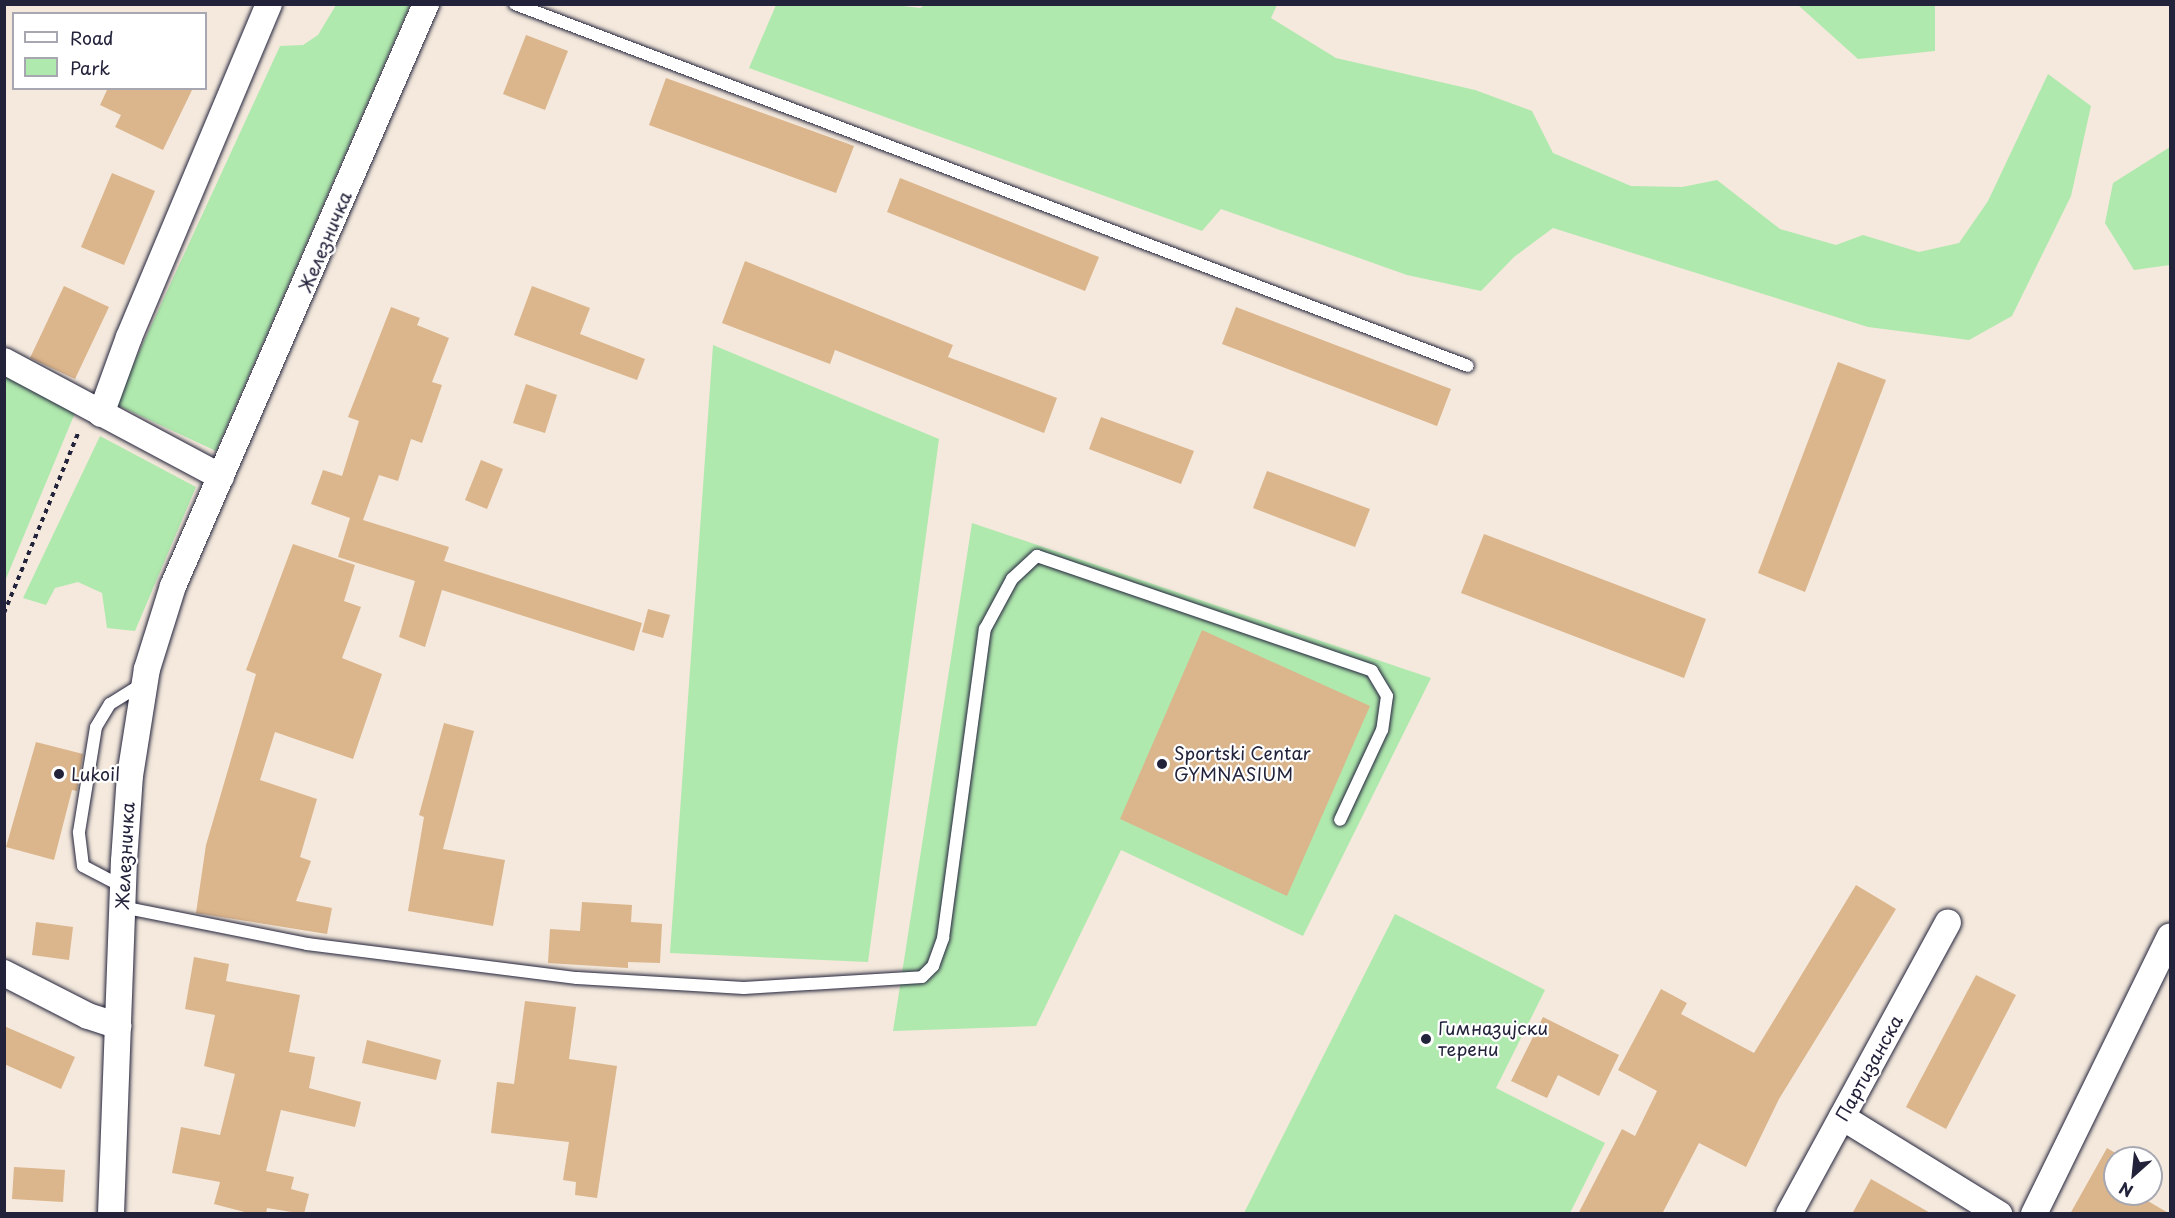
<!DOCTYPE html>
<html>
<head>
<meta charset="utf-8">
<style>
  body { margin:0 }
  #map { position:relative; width:2175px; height:1218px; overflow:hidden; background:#f4e9dc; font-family:"Playpen Sans",sans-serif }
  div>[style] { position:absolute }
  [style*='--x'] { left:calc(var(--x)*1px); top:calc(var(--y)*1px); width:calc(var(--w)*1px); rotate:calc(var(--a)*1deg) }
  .green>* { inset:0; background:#b0e9ae }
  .building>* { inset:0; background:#dbb58c }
  .path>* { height:4px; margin-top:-2px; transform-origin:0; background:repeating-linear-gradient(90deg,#22223b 0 4.5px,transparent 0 9px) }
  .roads { filter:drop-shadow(0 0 2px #22223b) drop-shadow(0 0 2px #22223b) }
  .service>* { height:12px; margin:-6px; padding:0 6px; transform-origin:6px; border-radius:6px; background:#fff }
  .minor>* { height:26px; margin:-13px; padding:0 13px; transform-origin:13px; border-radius:13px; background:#fff }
  .dots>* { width:16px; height:16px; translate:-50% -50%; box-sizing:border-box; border:3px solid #fff; border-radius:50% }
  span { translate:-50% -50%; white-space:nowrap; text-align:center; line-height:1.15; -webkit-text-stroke:4.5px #fff; paint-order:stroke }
  .street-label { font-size:18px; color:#22223b }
  .poi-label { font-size:18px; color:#22223b }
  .left { translate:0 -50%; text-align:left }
  .frame { position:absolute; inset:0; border:6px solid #22223b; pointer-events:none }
  .legend { position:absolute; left:12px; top:12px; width:195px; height:78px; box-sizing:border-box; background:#fff; border:2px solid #a7a7b1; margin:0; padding:8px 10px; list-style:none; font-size:18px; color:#22223b }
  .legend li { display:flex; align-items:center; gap:12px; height:30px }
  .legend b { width:30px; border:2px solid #a7a7b1 }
  .north { position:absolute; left:2103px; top:1146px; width:60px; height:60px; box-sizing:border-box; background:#fff; border:2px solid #a7a7b1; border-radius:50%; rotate:207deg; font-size:16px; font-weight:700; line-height:24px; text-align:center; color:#22223b }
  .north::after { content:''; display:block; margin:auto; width:21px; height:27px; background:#22223b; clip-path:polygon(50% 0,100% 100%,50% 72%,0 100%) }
</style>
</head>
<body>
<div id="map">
  <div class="green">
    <div style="clip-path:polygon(887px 4px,920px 8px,927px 4px,1277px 5px,1271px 18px,1336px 58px,1475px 90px,1532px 111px,1553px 153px,1631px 186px,1682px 187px,1717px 180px,1780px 229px,1836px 245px,1863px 235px,1919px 252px,1959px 243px,1988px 201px,2048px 74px,2091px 106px,2071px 196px,2012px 316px,1969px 340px,1868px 327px,1553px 228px,1514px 257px,1481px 291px,1407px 275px,1221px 209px,1202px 231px,749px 68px,776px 5px)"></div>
    <div style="clip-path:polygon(336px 5px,410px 5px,216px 451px,115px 404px,280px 46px,303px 45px,318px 35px)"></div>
    <div style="clip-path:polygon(1798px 5px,1935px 5px,1935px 51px,1858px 59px)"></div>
    <div style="clip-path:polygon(2170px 147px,2170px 265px,2134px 270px,2105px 223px,2113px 183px)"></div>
    <div style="clip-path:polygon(713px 345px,939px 439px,868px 962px,670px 953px)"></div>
    <div style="clip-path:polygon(5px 376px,75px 413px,5px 581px)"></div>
    <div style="clip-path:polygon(100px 436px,196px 487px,135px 631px,107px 628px,102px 593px,78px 582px,55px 588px,46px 605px,23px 598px)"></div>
    <div style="clip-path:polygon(972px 523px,1431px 678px,1303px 936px,1121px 850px,1036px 1026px,893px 1031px)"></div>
    <div style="clip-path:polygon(1395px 914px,1545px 990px,1496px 1088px,1605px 1143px,1570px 1213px,1244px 1213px)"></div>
  </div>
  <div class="building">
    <div style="clip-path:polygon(526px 35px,568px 51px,545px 110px,503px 94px)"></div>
    <div style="clip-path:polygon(666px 78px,854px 146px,836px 193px,649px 125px)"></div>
    <div style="clip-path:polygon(108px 88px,193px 88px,163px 150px,115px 127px,121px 115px,100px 105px)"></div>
    <div style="clip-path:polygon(112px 173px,155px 191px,124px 265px,81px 247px)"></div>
    <div style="clip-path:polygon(900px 178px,1099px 257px,1085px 291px,887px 212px)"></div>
    <div style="clip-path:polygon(745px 261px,953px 345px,948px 357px,1057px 398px,1044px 433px,835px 350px,830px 364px,722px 323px)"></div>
    <div style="clip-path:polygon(64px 286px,109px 307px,75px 379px,30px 358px)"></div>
    <div style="clip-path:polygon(532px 286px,590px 308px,580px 334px,645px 359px,637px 380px,514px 335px)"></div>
    <div style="clip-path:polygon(391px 307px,420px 318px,417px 325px,449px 338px,432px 382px,442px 385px,422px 443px,411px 439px,398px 481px,379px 475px,363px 520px,449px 547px,444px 561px,642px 623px,634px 651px,442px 590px,425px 647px,399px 637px,415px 581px,338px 557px,350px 518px,311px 504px,323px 470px,342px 476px,359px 421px,348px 417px)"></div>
    <div style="clip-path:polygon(1236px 307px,1451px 389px,1437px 426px,1222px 344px)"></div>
    <div style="clip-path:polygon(1838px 362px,1886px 380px,1805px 592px,1758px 573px)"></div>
    <div style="clip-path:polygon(526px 384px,557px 395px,545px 433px,513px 423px)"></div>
    <div style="clip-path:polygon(1101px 417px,1194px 451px,1181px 484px,1089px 449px)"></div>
    <div style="clip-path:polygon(481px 460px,503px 469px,487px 509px,465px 500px)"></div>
    <div style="clip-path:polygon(1267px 471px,1370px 509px,1355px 547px,1253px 508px)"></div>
    <div style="clip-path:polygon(1484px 534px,1706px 619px,1684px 678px,1461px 593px)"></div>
    <div style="clip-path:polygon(293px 544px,355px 565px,344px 601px,361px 607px,342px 658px,382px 674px,353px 759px,275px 732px,260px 780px,317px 799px,300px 857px,311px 861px,296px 901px,332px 908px,327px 934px,196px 913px,206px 845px,256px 674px,246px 670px)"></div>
    <div style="clip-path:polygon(648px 609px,670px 615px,663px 638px,642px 632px)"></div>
    <div style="clip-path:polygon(1202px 630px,1370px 706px,1287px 896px,1120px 819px)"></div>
    <div style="clip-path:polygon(444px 723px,474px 731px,443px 849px,505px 860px,493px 926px,408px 911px,424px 817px,419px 815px)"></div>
    <div style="clip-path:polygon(36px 742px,83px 754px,77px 791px,72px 790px,54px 860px,6px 847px)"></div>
    <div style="clip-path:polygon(1856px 885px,1896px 909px,1779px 1099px,1746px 1167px,1699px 1143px,1662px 1214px,1578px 1214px,1622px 1129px,1635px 1136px,1657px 1091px,1618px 1070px,1661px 989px,1687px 1003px,1681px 1014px,1754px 1053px)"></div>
    <div style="clip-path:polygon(582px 902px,632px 905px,631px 922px,662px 924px,660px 963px,628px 962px,628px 968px,548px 963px,550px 929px,580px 931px)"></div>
    <div style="clip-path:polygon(36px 922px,73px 927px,69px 960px,32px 955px)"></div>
    <div style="clip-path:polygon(194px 957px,229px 964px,226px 981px,300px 995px,289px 1052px,315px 1057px,309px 1088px,361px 1102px,355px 1127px,281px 1110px,266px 1171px,294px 1177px,291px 1189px,309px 1194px,304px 1214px,267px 1208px,266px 1214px,252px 1214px,214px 1204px,220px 1182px,172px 1173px,181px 1127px,220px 1135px,235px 1074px,204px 1066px,215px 1015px,185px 1009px)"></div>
    <div style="clip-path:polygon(1976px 975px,2016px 995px,1946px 1129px,1906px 1107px)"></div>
    <div style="clip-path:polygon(525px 1001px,576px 1007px,569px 1059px,617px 1066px,597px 1198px,575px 1195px,576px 1182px,563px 1180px,569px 1142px,491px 1133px,497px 1082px,514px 1084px)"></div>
    <div style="clip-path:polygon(1543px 1017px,1619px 1055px,1599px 1096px,1558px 1075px,1547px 1098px,1511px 1081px)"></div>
    <div style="clip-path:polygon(4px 1026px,75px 1057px,61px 1089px,4px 1064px)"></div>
    <div style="clip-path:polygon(367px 1040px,441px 1060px,436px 1080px,362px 1063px)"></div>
    <div style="clip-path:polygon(2107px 1148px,2124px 1158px,2115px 1158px,2115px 1194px,2136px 1194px,2170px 1214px,2070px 1214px)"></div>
    <div style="clip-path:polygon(14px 1167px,65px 1170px,63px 1202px,12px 1199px)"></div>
    <div style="clip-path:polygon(1871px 1179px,1932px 1214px,1852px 1214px)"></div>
  </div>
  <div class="path">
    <div style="--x:4;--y:613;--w:197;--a:-67.6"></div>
  </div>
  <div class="roads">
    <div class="service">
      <div style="--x:515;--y:4;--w:1019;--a:20.8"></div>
      <div style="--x:123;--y:887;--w:45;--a:-152.3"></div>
      <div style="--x:83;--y:866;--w:34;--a:-97"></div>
      <div style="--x:79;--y:832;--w:106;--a:-80.8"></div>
      <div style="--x:96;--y:727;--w:27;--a:-59"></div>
      <div style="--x:110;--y:704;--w:40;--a:-32"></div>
      <div style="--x:122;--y:907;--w:189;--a:11.3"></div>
      <div style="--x:307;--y:944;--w:272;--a:7.2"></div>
      <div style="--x:577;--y:978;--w:167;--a:3.4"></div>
      <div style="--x:744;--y:988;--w:178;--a:-3.5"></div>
      <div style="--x:922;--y:977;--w:16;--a:-45"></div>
      <div style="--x:933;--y:966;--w:30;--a:-70"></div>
      <div style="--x:943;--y:938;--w:312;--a:-82.3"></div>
      <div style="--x:985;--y:629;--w:57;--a:-61.6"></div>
      <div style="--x:1012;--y:579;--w:34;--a:-43"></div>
      <div style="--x:1037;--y:556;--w:354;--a:18.9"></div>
      <div style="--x:1372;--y:671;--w:29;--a:59"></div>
      <div style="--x:1387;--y:696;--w:34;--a:98"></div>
      <div style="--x:1382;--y:730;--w:99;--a:115"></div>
    </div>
    <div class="minor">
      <div style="--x:4;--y:361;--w:246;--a:28.1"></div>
      <div style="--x:101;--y:414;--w:82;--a:-70"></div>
      <div style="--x:129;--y:337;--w:361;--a:-67.2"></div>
      <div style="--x:4;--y:973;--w:94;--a:27.1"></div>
      <div style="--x:88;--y:1016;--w:32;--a:18"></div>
      <div style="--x:1842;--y:1117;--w:185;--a:31.7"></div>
      <div style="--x:111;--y:1214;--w:353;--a:-87.9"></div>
      <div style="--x:124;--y:861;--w:85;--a:-86"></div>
      <div style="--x:130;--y:776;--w:108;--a:-81"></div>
      <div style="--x:147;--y:669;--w:87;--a:-72.6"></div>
      <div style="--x:173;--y:586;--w:635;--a:-66.51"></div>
      <div style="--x:1789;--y:1214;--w:332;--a:-61.4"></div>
      <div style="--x:2034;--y:1214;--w:309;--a:-63.9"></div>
    </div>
  </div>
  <div class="dots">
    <div style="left:1162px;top:764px;background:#22223b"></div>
    <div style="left:59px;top:774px;background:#22223b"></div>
    <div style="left:1426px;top:1039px;background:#22223b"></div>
  </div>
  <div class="street-label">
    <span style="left:325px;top:242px;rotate:-67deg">Железничка</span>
    <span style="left:125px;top:856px;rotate:-87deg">Железничка</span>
    <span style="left:1869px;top:1068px;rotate:-61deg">Партизанска</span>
  </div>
  <div class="poi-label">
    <span class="left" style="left:1174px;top:764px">Sportski Centar<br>GYMNASIUM</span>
    <span class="left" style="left:71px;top:774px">Lukoil</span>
    <span class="left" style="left:1438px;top:1039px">Гимназијски<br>терени</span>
  </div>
  <div class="frame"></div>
  <ul class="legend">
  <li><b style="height:8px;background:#fff"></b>Road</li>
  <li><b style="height:16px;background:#b0e9ae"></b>Park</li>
  </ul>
  <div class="north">N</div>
</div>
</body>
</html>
